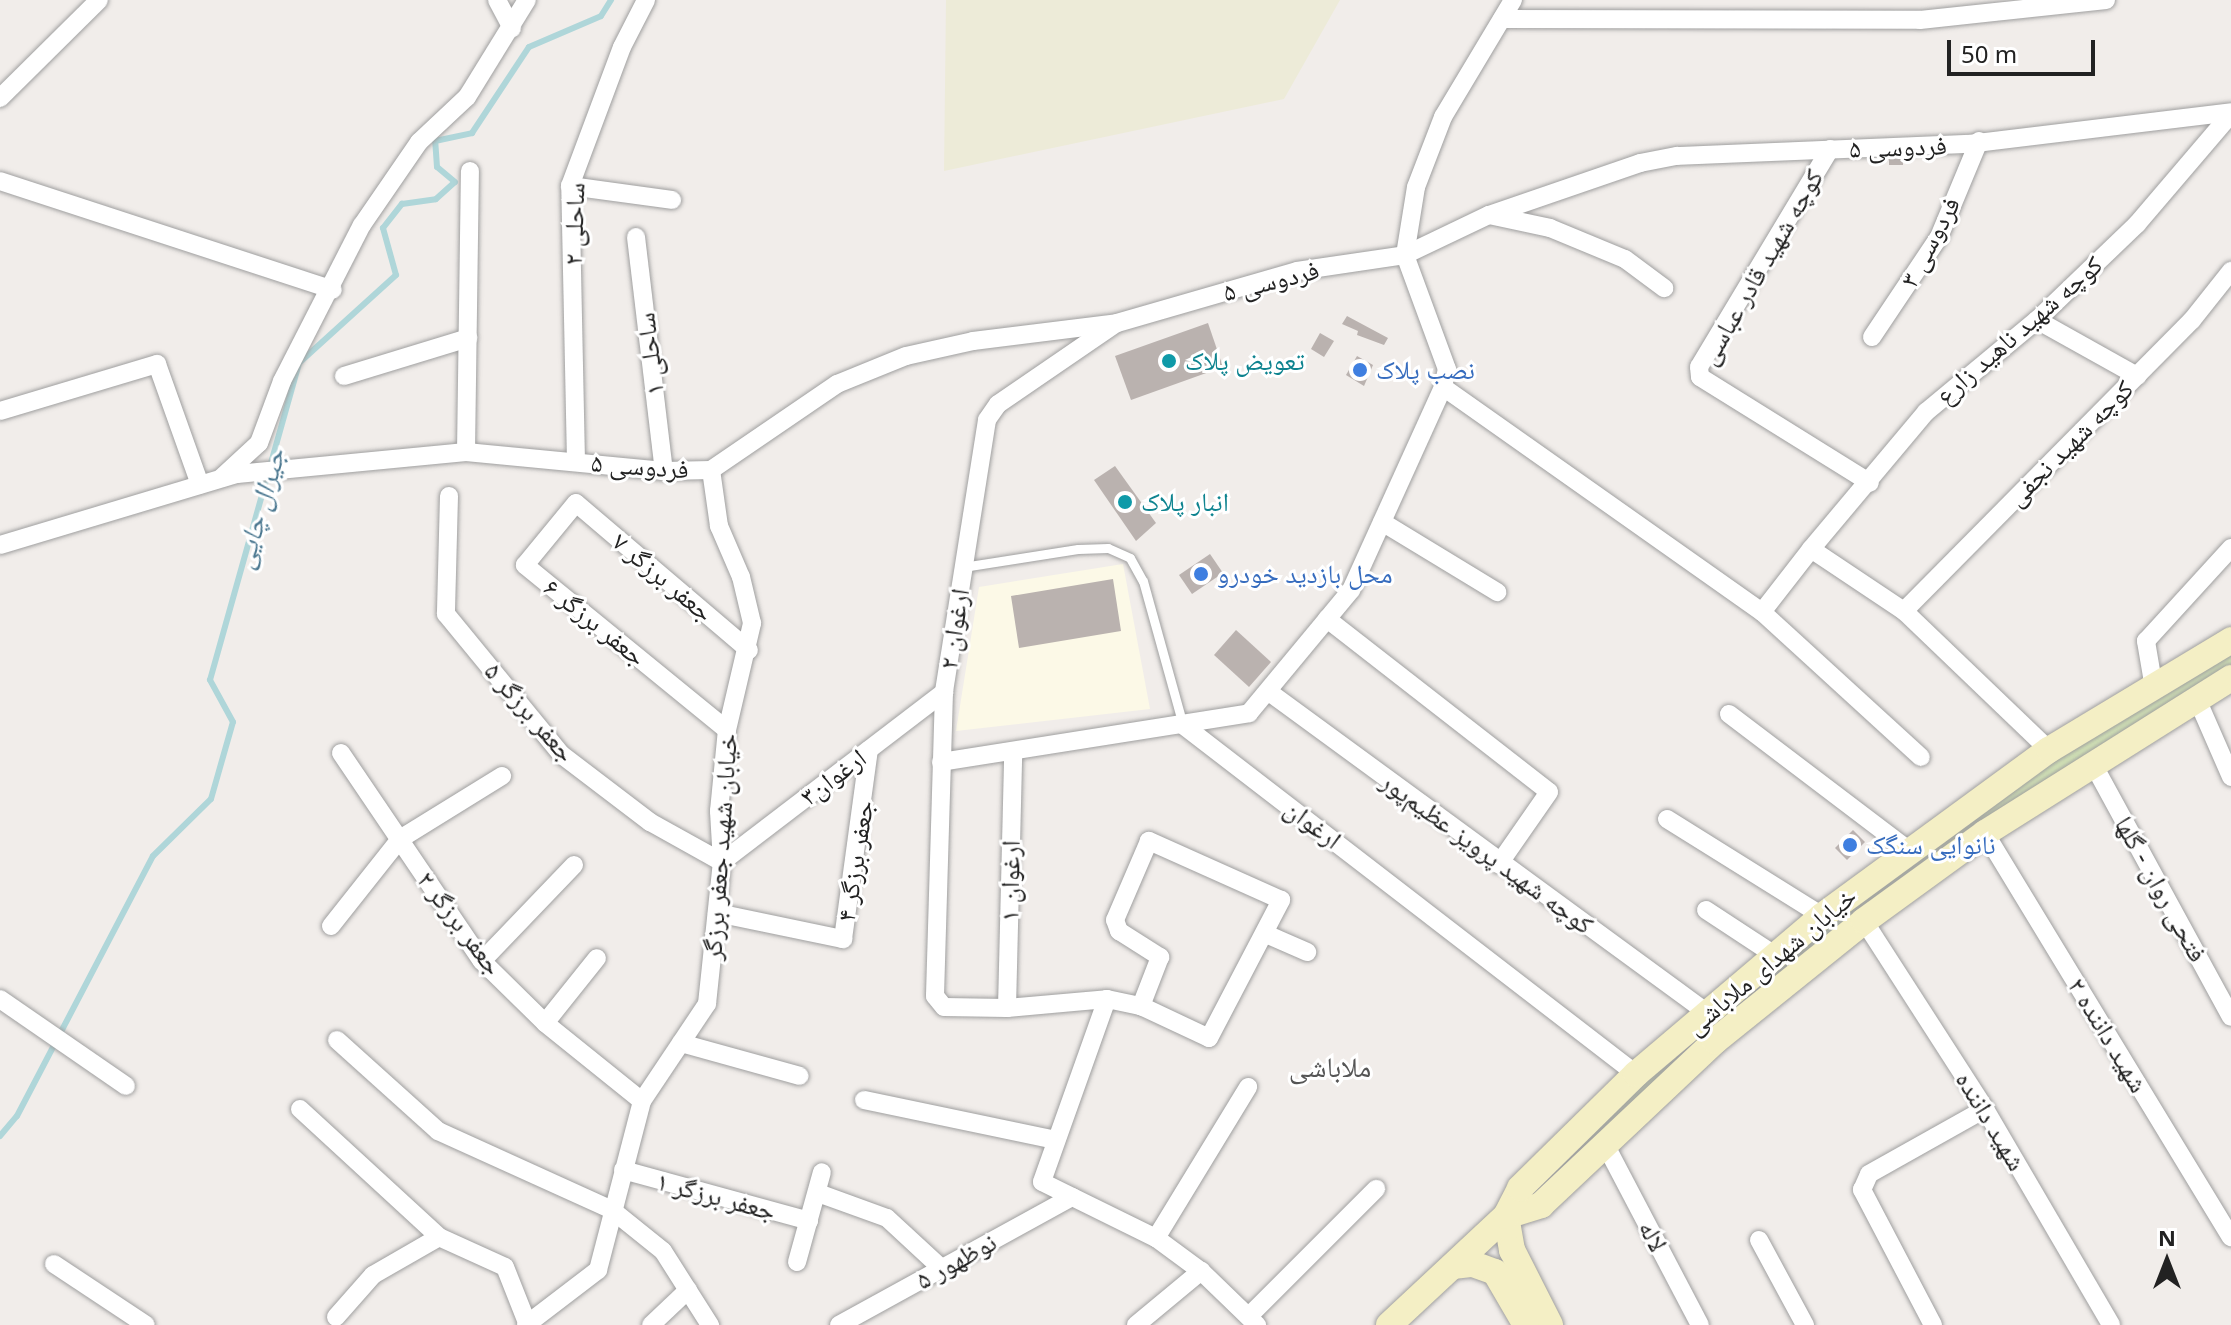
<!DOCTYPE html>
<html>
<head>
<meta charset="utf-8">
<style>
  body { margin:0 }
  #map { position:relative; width:2231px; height:1325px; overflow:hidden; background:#f1edea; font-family:"Noto Sans","Noto Naskh Arabic",sans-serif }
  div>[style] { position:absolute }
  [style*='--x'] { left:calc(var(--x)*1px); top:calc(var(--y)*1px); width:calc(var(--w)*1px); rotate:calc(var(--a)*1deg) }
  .education>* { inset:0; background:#fcf9e7 }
  .farmland>* { inset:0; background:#edebd8 }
  .grass>* { inset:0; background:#d3e4b6 }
  .stream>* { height:6px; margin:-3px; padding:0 3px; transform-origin:3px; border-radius:3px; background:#afd6d9 }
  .building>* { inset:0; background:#bab2af }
  .roads { filter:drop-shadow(0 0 2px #9f9f9f) drop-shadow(0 0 2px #9f9f9f) }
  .lane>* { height:9px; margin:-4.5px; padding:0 4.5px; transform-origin:4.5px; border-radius:4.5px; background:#fff }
  .street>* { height:18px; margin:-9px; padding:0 9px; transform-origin:9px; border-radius:9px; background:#fff }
  .secondary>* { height:26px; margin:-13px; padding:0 13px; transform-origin:13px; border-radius:13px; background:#f4efc5 }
  .dots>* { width:22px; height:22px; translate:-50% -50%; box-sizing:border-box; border:4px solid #fff; border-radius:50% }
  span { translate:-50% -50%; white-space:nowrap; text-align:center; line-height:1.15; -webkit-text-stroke:6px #fff; paint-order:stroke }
  .street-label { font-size:26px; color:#222 }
  .culture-label { font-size:26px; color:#0d838f }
  .left { translate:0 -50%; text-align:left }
  .shop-label { font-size:26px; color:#366cbe }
  .water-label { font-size:28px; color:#4d7991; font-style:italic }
  .neighbourhood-label { font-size:28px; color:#555 }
  .north { position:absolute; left:2127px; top:1221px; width:80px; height:80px; -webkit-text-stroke:6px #fff; paint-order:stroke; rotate:0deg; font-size:22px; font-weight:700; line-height:32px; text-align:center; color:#222 }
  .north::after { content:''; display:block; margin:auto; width:28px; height:36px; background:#222; clip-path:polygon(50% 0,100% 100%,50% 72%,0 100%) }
  .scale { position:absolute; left:1947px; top:40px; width:148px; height:36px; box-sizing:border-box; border:4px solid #222; border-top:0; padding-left:10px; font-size:24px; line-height:28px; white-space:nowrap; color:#222; -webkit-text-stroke:6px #fff; paint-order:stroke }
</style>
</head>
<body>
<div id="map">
  <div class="education">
    <div style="clip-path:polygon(1123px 564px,1150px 709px,956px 731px,979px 587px)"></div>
  </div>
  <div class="farmland">
    <div style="clip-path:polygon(946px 0,1340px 0,1284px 99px,944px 171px)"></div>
  </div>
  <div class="grass">
    <div style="clip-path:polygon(2231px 648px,2231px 665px,2086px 755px,1553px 1186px,1529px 1197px,1709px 1020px,1971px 813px)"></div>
  </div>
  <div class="stream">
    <div style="--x:0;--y:1136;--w:26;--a:-50"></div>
    <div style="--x:17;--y:1116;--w:293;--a:-62.4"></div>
    <div style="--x:153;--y:856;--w:81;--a:-44.5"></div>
    <div style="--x:211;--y:799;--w:80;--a:-74.1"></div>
    <div style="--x:233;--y:722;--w:48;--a:-118.7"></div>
    <div style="--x:210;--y:680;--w:329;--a:-74.3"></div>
    <div style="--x:299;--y:363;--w:131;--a:-42.2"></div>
    <div style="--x:396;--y:275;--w:49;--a:-105.5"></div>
    <div style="--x:383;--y:228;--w:31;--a:-52"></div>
    <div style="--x:402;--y:204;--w:34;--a:-8"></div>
    <div style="--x:436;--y:199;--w:25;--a:-42"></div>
    <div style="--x:455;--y:182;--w:23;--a:-140"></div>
    <div style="--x:437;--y:167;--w:26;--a:-94"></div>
    <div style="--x:435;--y:141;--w:38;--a:-12"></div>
    <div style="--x:472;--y:133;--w:103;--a:-56.5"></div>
    <div style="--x:529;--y:47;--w:78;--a:-23.3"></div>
    <div style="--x:601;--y:16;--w:19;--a:-58"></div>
  </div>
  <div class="building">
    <div style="clip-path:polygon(1889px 154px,1903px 154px,1903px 165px,1889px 165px)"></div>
    <div style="clip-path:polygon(1347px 316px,1388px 338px,1384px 345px,1357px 335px,1358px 331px,1342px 324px)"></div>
    <div style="clip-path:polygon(1208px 323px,1223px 367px,1131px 400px,1115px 356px)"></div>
    <div style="clip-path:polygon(1320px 333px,1334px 341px,1324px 357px,1311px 349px)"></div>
    <div style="clip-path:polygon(1357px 356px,1373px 365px,1364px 386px,1346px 375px)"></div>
    <div style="clip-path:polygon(1115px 466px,1156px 523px,1136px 541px,1094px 480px)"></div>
    <div style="clip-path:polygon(1210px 554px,1223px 573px,1192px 594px,1179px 575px)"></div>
    <div style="clip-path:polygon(1113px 579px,1121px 631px,1019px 648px,1011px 596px)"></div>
    <div style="clip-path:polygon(1236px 630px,1271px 662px,1249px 687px,1214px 655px)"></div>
    <div style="clip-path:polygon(1853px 830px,1865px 842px,1847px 860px,1835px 848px)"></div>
  </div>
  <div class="roads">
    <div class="lane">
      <div style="--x:963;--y:567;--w:116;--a:-8.9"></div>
      <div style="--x:1078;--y:549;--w:30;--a:-2"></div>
      <div style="--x:1108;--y:548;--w:24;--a:24"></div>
      <div style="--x:1130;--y:558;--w:26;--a:61"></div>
      <div style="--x:1143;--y:581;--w:149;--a:74.5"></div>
    </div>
    <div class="street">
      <div style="--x:497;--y:0;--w:32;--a:62"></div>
      <div style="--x:1513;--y:0;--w:136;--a:120.9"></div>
      <div style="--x:1443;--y:117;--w:75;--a:111.1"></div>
      <div style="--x:1416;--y:187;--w:69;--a:99.2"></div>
      <div style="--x:1405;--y:255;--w:121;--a:69.8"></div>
      <div style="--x:1447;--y:369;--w:18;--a:103"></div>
      <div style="--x:1443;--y:387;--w:390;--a:35.2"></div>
      <div style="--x:1762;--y:612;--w:215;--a:42.4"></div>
      <div style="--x:1502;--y:19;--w:418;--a:0.1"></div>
      <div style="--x:1920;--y:20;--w:187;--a:-6.1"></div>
      <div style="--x:0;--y:98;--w:139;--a:-44.7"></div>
      <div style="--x:1830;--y:149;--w:254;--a:121"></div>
      <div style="--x:1699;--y:367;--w:10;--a:84"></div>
      <div style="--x:1700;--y:377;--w:200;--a:31.9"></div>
      <div style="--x:0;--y:181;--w:350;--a:18.1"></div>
      <div style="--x:570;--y:186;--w:103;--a:7.8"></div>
      <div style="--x:1489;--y:215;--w:62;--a:12"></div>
      <div style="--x:1550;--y:228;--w:81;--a:22.5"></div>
      <div style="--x:1625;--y:259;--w:49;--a:36.6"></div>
      <div style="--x:636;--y:237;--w:236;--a:83.2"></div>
      <div style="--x:2037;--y:320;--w:115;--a:29.2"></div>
      <div style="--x:1115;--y:324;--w:142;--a:145.6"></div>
      <div style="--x:998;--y:404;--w:19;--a:125"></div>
      <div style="--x:987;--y:420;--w:275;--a:99"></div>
      <div style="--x:944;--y:692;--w:304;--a:91.7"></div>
      <div style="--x:935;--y:996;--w:14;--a:51"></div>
      <div style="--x:944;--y:1007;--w:63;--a:0.9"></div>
      <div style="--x:1007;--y:1008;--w:100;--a:-5.1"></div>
      <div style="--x:1107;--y:999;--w:194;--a:109.6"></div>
      <div style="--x:1042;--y:1182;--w:127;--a:26.2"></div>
      <div style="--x:1156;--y:1238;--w:56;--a:36.3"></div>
      <div style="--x:1201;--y:1271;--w:78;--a:44"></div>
      <div style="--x:1872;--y:337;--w:120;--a:-56.2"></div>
      <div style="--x:1939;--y:237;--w:104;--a:-67.4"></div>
      <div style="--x:344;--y:376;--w:130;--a:-17"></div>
      <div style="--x:0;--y:411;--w:164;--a:-16.7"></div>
      <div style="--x:157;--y:364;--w:128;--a:70.4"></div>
      <div style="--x:466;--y:452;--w:281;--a:-89.2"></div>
      <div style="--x:576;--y:461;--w:275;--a:-91.2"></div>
      <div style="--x:570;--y:186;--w:148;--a:-69.5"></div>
      <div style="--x:622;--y:47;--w:53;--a:-62.9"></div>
      <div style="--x:222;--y:477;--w:50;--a:-42.6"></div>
      <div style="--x:259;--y:443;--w:66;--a:-69.6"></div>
      <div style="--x:282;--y:381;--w:175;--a:-62.9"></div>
      <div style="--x:362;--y:225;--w:101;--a:-55.5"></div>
      <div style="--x:419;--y:142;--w:66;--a:-43.2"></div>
      <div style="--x:467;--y:97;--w:114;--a:-58.3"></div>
      <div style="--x:449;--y:496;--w:118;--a:91.5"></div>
      <div style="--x:446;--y:614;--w:183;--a:50.6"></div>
      <div style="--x:562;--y:755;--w:111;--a:37.3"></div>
      <div style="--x:650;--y:822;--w:82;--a:29.1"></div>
      <div style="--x:1382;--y:522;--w:135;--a:31.3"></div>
      <div style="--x:0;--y:545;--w:247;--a:-16.7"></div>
      <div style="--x:237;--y:474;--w:230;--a:-5.5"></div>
      <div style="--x:466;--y:452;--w:199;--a:5.5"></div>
      <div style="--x:664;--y:471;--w:47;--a:-1.2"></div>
      <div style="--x:711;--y:470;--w:153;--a:-34.3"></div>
      <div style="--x:837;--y:384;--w:74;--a:-22.1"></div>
      <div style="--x:906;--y:356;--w:69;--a:-12.6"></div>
      <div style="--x:973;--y:341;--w:145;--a:-7.1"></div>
      <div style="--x:1117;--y:323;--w:187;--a:-16.1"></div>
      <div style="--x:1297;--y:271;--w:109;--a:-8.4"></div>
      <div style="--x:1405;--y:255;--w:93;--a:-25.5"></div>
      <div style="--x:1489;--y:215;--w:160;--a:-19"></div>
      <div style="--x:1640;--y:163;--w:38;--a:-11"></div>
      <div style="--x:1677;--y:156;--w:291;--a:-2.4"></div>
      <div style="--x:1968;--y:144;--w:265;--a:-6.9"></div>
      <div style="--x:1811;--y:549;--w:179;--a:-50"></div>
      <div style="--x:1926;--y:412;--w:144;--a:-39.7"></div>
      <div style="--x:2037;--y:320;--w:139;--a:-43.8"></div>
      <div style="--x:2137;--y:224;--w:145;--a:-49.5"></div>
      <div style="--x:1904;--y:611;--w:409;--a:-45.3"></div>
      <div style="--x:2192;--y:320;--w:63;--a:-51.5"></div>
      <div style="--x:1762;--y:612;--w:80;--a:-52.1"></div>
      <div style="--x:1811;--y:549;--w:112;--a:33.7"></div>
      <div style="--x:1904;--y:611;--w:201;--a:43.8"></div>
      <div style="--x:1327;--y:619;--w:281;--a:37.9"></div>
      <div style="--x:1549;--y:792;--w:88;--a:124.8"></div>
      <div style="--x:2154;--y:688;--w:48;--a:-99.7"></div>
      <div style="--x:2146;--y:641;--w:126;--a:-47.6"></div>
      <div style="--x:1269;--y:692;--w:542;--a:36.21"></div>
      <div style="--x:2197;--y:699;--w:85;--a:66.4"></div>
      <div style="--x:1729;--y:714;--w:225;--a:37.2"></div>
      <div style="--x:1183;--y:725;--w:572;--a:37.61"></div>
      <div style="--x:727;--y:730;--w:261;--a:-140.8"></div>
      <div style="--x:525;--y:565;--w:80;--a:-50.6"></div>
      <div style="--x:576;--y:503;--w:227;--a:40.4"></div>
      <div style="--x:341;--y:753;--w:251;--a:55.9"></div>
      <div style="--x:482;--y:961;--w:88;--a:44.5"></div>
      <div style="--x:545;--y:1023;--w:124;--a:38.8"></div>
      <div style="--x:941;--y:762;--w:312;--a:-9"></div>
      <div style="--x:1249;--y:713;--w:160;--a:-50.3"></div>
      <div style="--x:1351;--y:590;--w:223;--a:-65.6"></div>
      <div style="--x:2092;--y:762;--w:290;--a:61.4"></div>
      <div style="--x:1667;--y:819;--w:183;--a:32"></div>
      <div style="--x:1985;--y:833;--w:473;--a:58.7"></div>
      <div style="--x:722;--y:862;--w:280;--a:-37.4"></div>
      <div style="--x:1706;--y:910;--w:84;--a:33.3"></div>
      <div style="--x:717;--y:913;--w:129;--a:11.7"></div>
      <div style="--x:843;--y:939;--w:191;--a:-82.2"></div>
      <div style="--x:1864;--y:921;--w:224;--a:57.2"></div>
      <div style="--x:1985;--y:1109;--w:250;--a:59.7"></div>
      <div style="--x:331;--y:926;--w:111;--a:-51.6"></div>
      <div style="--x:400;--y:839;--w:120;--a:-31.7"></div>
      <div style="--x:1266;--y:934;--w:45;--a:23.7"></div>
      <div style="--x:482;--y:961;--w:133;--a:-46.2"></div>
      <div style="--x:0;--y:999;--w:153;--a:34.6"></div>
      <div style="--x:1107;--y:999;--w:35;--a:12"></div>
      <div style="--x:1141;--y:1006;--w:75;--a:25.2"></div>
      <div style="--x:1209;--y:1038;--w:156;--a:-62.4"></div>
      <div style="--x:1281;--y:900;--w:145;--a:-155.9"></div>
      <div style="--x:1149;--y:841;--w:86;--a:113.3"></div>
      <div style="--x:1115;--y:920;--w:12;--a:70"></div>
      <div style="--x:1119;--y:931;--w:49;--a:32.4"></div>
      <div style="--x:1160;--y:957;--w:53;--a:111.2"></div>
      <div style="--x:1007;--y:1008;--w:254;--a:-88.6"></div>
      <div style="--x:545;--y:1023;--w:83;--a:-51.3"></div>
      <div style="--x:337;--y:1040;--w:136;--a:42"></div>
      <div style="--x:438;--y:1131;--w:191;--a:24.4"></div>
      <div style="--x:612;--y:1210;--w:65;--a:38.8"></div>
      <div style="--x:663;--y:1251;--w:88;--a:57.6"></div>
      <div style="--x:681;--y:1043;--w:123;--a:15.5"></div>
      <div style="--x:864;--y:1100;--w:196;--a:11.8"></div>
      <div style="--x:300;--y:1109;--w:189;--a:42.6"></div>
      <div style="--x:1606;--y:1146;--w:202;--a:62.3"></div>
      <div style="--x:623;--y:1170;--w:193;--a:15.3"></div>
      <div style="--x:818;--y:1193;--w:73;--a:19.9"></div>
      <div style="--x:887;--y:1218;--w:75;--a:42.8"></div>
      <div style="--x:1156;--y:1238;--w:177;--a:-58.6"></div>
      <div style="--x:1759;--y:1240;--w:97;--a:61.6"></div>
      <div style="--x:797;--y:1262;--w:93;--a:-74.5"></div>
      <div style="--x:54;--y:1264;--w:110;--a:33.5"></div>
      <div style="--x:1249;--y:1316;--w:180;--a:-45"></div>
      <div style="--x:336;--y:1317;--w:56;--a:-48.6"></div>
      <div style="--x:373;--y:1275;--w:76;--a:-29.9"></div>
      <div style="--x:439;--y:1237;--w:72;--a:24.4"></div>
      <div style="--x:505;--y:1267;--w:62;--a:68.4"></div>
      <div style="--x:526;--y:1325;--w:91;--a:-37.4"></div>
      <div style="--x:598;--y:1270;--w:175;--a:-75.4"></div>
      <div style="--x:642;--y:1101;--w:117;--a:-56.2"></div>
      <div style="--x:707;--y:1004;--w:143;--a:-84"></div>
      <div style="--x:722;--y:862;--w:51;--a:-93.4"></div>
      <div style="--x:719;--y:811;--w:81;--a:-84.4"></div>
      <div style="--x:727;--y:730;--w:110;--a:-76.8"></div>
      <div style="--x:752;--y:623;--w:47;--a:-103.4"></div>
      <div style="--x:741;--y:577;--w:56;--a:-113.3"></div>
      <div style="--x:719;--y:526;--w:57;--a:-98.1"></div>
      <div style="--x:651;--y:1325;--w:51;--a:-43.4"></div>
      <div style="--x:839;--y:1325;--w:266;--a:-28.8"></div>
      <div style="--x:1136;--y:1325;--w:85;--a:-39.7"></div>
      <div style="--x:1933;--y:1325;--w:153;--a:-117.7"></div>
      <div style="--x:1862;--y:1190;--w:17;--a:-66"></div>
      <div style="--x:1869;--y:1174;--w:133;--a:-29.3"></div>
    </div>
    <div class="secondary">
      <div style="--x:1506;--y:1216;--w:37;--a:-17"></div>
      <div style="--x:1541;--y:1205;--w:239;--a:-43.3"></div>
      <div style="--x:1715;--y:1041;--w:191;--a:-38.8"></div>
      <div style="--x:1864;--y:921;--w:150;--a:-36"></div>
      <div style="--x:1985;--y:833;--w:291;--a:-32.2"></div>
      <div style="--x:1506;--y:1216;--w:35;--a:80"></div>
      <div style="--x:1512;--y:1250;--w:84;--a:63.1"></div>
      <div style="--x:1453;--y:1266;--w:20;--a:-6"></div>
      <div style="--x:1473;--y:1264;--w:23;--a:20"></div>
      <div style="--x:1495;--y:1272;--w:61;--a:59.7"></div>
      <div style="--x:1389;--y:1325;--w:160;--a:-43"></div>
      <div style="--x:1506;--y:1216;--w:31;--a:-63"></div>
      <div style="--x:1520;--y:1188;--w:163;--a:-44.5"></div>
      <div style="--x:1636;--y:1074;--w:244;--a:-40.3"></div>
      <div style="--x:1822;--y:916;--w:281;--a:-36.2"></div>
      <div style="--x:2049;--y:750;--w:213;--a:-31.1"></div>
    </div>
  </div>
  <div class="dots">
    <div style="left:1169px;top:361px;background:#0f9aa8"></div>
    <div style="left:1360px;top:370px;background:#3f7fe0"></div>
    <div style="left:1125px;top:502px;background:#0f9aa8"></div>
    <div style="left:1201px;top:574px;background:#3f7fe0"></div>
    <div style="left:1850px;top:845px;background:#3f7fe0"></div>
  </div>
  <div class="street-label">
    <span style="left:1898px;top:147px;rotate:-2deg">فردوسی ۵</span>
    <span style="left:574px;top:224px;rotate:-88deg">ساحلی ۲</span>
    <span style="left:1930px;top:242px;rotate:-62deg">فردوسی ۳</span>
    <span style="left:1761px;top:267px;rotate:-60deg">کوچه شهید قادر عباسی</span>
    <span style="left:1271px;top:281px;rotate:-14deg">فردوسی ۵</span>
    <span style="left:2019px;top:330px;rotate:-41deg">کوچه شهید ناهید زارع</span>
    <span style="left:650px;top:354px;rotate:-97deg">ساحلی ۱</span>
    <span style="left:2070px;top:443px;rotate:-45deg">کوچه شهید نجفی</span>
    <span style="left:640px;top:466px;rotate:4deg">فردوسی ۵</span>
    <span style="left:663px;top:577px;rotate:40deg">جعفر برزگر ۷</span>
    <span style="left:595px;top:622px;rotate:39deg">جعفر برزگر ۶</span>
    <span style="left:954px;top:629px;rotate:-81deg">ارغوان ۲</span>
    <span style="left:530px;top:712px;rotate:49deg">جعفر برزگر ۵</span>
    <span style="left:833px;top:777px;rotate:-37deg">ارغوان۳</span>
    <span style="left:1313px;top:824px;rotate:37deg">ارغوان</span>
    <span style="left:720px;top:847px;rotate:-86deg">خیابان شهید جعفر برزگر</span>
    <span style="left:1487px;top:853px;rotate:36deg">کوچه شهید پرویز عظیم‌پور</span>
    <span style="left:855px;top:861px;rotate:-81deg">جعفر برزگر ۴</span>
    <span style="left:1010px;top:881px;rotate:-89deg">ارغوان ۱</span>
    <span style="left:2161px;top:889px;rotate:61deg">فتحی روان - گلها</span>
    <span style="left:460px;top:923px;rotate:53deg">جعفر برزگر ۲</span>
    <span style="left:1771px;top:961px;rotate:-40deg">خیابان شهدای ملاباشی</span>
    <span style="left:2108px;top:1035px;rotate:59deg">شهید داننده ۲</span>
    <span style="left:1991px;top:1121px;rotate:59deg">شهید داننده</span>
    <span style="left:716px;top:1196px;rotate:15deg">جعفر برزگر ۱</span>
    <span style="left:1653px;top:1236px;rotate:62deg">لاله</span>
    <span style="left:956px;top:1261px;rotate:-29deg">نوظهور ۵</span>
  </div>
  <div class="culture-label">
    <span class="left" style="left:1185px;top:361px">تعویض پلاک</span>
    <span class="left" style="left:1141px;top:502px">انبار پلاک</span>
  </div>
  <div class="shop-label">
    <span class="left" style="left:1376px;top:370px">نصب پلاک</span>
    <span class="left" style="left:1217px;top:574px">محل بازدید خودرو</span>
    <span class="left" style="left:1866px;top:845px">نانوایی سنگک</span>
  </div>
  <div class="water-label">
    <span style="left:258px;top:508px;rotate:-74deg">جیرال چایی</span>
  </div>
  <div class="neighbourhood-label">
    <span style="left:1330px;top:1066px">ملاباشی</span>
  </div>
  <div class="north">N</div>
  <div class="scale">50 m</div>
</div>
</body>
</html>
